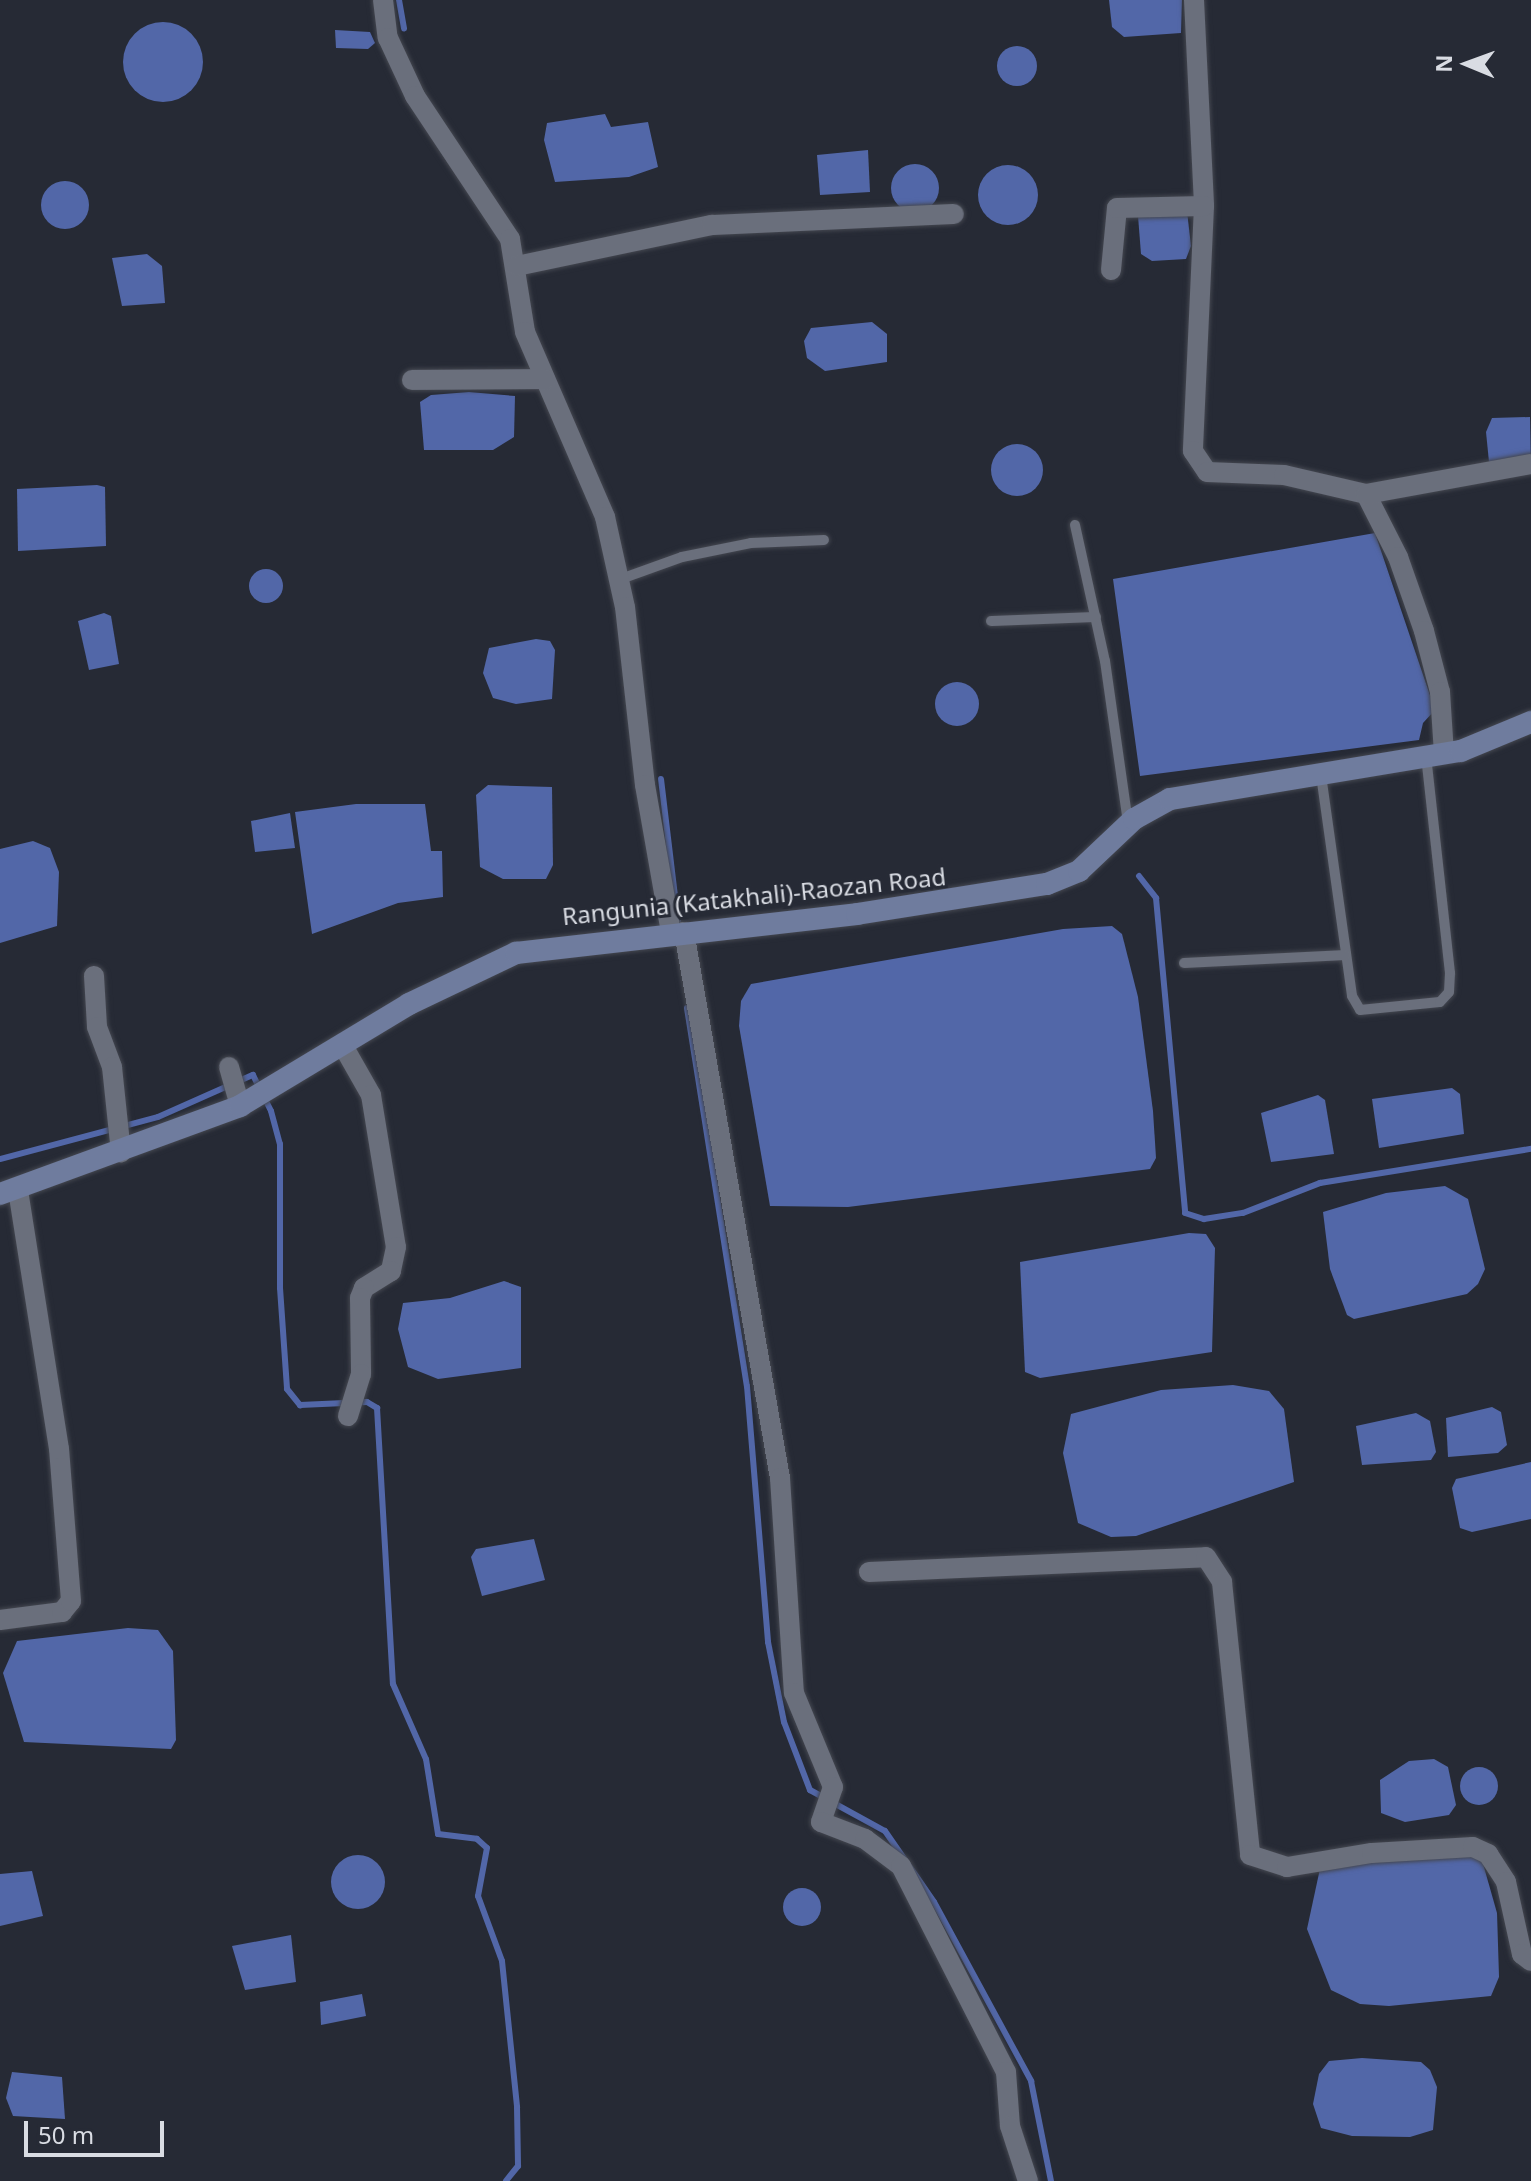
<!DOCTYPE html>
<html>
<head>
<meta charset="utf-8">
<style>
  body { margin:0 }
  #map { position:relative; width:1531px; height:2181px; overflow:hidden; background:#262a35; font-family:"Noto Sans",sans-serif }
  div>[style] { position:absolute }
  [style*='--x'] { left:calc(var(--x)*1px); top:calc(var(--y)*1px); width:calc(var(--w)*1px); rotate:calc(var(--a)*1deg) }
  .water>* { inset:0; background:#5267a8 }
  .round { border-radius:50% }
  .stream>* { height:6px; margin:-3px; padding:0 3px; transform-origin:3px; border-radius:3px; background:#5267a8 }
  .roads { filter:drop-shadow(0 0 2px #444750) drop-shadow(0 0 2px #444750) }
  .service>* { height:10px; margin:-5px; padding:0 5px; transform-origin:5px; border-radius:5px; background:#6a6f7c }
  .minor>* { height:20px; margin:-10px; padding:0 10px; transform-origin:10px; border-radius:10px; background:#6a6f7c }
  .secondary>* { height:22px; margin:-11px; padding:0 11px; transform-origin:11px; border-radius:11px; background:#6f7c9e }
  span { translate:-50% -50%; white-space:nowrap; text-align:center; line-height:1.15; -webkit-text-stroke:6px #262a35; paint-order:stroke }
  .street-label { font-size:24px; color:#d9dce3 }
  .north { position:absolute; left:1427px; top:24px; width:80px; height:80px; -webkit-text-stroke:6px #262a35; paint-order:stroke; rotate:271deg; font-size:22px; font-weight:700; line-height:32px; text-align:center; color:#d9dce3 }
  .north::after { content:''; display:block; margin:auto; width:28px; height:36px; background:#d9dce3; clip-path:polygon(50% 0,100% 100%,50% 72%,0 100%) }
  .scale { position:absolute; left:24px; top:2121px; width:140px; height:36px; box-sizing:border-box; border:4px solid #d9dce3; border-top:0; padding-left:10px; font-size:24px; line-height:28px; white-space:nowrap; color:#d9dce3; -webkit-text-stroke:6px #262a35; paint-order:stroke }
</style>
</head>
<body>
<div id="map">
  <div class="water">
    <div style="clip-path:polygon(1182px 0,1181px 33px,1124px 37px,1112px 27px,1109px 0)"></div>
    <div class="round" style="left:123px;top:22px;width:80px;height:80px"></div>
    <div style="clip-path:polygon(335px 30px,370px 32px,375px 43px,368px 49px,336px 48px)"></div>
    <div class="round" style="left:997px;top:46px;width:40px;height:40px"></div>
    <div style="clip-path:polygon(605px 114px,611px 127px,648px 122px,658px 167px,629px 177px,555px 182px,544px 140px,547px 123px)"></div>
    <div style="clip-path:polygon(868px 150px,870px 192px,820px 195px,817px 155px)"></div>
    <div class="round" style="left:891px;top:164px;width:48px;height:48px"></div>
    <div class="round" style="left:978px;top:165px;width:60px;height:60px"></div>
    <div class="round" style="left:41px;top:181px;width:48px;height:48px"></div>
    <div style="clip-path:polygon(1187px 211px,1191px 246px,1186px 259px,1152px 261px,1141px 254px,1138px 216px)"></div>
    <div style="clip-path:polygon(147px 254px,162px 266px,165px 303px,122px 306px,112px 258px)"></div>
    <div style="clip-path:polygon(872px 322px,887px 334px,887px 362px,825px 371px,807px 358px,804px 341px,811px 328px)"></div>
    <div style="clip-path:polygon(469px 392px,515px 396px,514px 437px,493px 450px,424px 450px,420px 402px,431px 395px)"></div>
    <div style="clip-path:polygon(1530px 417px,1531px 468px,1489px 462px,1486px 432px,1492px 418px)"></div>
    <div class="round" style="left:991px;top:444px;width:52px;height:52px"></div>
    <div style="clip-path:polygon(97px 485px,105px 487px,106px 546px,18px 551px,17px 489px)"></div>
    <div style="clip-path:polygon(1375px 533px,1435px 710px,1423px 723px,1419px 740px,1140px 776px,1113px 579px)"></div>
    <div class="round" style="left:249px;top:569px;width:34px;height:34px"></div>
    <div style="clip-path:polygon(104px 613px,111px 616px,119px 664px,89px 670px,78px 621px)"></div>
    <div style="clip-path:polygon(536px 639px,550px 641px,555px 650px,552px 699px,516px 704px,493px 698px,483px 673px,489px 648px)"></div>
    <div class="round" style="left:935px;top:682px;width:44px;height:44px"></div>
    <div style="clip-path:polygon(488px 785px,552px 787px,553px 865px,546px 879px,503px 879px,480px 867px,476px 795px)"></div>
    <div style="clip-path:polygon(356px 804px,425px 804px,431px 851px,442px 851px,443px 897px,398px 903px,312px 934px,295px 812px)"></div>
    <div style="clip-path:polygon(290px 813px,295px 848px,255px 852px,251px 821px)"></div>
    <div style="clip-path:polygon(33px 841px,50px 848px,59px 872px,57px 926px,0 943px,0 849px)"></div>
    <div style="clip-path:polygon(1112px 926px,1122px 934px,1138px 997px,1153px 1111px,1156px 1158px,1150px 1169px,848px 1207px,770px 1206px,739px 1026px,741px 1001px,751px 984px,1063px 929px)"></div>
    <div style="clip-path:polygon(1452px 1088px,1460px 1094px,1464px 1134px,1379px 1148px,1372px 1099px)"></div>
    <div style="clip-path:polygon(1318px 1095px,1325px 1100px,1334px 1154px,1271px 1162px,1261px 1113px)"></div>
    <div style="clip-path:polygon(1445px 1186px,1468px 1199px,1485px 1269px,1478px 1284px,1467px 1294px,1354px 1319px,1347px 1315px,1330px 1269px,1323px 1212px,1386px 1193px)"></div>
    <div style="clip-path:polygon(1189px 1233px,1206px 1234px,1215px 1248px,1212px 1352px,1040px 1378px,1025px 1372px,1020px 1262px)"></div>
    <div style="clip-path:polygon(504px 1281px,521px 1287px,521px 1368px,438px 1379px,408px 1367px,398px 1329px,403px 1303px,450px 1298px)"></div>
    <div style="clip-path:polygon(1233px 1385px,1269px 1391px,1284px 1409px,1294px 1482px,1136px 1536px,1111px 1537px,1078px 1523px,1063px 1453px,1071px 1414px,1161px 1390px)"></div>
    <div style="clip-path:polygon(1492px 1407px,1501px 1412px,1507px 1445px,1498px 1453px,1448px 1457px,1446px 1418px)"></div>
    <div style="clip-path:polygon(1416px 1413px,1430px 1421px,1436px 1452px,1431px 1460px,1362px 1465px,1356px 1426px)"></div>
    <div style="clip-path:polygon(1531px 1462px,1531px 1519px,1472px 1532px,1460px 1528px,1452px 1488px,1456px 1479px)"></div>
    <div style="clip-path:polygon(534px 1539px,545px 1580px,482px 1596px,471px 1557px,476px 1549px)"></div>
    <div style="clip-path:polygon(128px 1628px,158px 1630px,173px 1651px,176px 1740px,171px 1749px,24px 1742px,3px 1673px,17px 1641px)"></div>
    <div style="clip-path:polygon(1409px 1761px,1434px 1759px,1448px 1767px,1456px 1805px,1449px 1815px,1405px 1822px,1381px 1813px,1380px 1780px)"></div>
    <div class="round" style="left:1460px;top:1767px;width:38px;height:38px"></div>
    <div style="clip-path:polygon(1480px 1853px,1497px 1913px,1499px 1977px,1491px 1996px,1389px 2006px,1360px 2004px,1331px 1990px,1307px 1929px,1321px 1864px)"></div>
    <div class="round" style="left:331px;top:1855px;width:54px;height:54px"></div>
    <div style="clip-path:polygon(32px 1871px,43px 1916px,0 1926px,0 1874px)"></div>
    <div class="round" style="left:783px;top:1888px;width:38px;height:38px"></div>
    <div style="clip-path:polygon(291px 1935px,296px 1982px,245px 1990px,232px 1946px)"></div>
    <div style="clip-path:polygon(362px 1994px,366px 2016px,321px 2025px,320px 2002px)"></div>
    <div style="clip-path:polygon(1362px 2058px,1421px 2062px,1430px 2070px,1437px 2087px,1433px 2130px,1410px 2137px,1352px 2136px,1321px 2128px,1313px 2104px,1319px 2074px,1329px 2061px)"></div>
    <div style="clip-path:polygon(12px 2072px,62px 2077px,65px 2119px,13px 2116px,6px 2098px)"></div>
  </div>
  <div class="stream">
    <div style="--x:399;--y:0;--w:29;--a:80"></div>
    <div style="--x:661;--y:779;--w:144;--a:83.2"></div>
    <div style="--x:1139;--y:876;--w:28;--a:52"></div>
    <div style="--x:1156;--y:898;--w:316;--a:84.7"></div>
    <div style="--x:1185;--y:1213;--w:20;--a:18"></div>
    <div style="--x:1204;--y:1219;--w:39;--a:-9"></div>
    <div style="--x:1243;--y:1213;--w:83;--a:-21.3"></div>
    <div style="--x:1320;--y:1183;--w:214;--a:-9.2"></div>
    <div style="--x:687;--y:1008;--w:383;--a:81"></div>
    <div style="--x:747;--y:1386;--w:257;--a:85.3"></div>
    <div style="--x:768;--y:1642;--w:82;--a:78.7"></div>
    <div style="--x:784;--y:1722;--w:73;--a:69.1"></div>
    <div style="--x:810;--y:1790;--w:85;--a:28.7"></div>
    <div style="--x:885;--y:1831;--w:86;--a:55.4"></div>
    <div style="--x:934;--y:1902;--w:204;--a:61.5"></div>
    <div style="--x:1031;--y:2081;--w:102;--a:78.7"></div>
    <div style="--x:0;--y:1159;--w:163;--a:-14.9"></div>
    <div style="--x:158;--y:1117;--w:104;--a:-23.9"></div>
    <div style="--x:253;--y:1075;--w:40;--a:63.4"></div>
    <div style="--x:271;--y:1111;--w:34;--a:75"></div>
    <div style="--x:280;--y:1144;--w:144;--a:90"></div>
    <div style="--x:280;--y:1288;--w:101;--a:86"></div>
    <div style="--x:287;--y:1389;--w:21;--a:51"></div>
    <div style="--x:300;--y:1405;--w:67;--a:-2.6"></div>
    <div style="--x:367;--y:1402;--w:12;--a:31"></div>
    <div style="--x:377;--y:1408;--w:276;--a:86.7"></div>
    <div style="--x:393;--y:1684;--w:82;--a:66.3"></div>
    <div style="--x:426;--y:1759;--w:76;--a:80.9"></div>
    <div style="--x:438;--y:1834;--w:39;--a:7"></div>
    <div style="--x:477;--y:1839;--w:13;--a:42"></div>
    <div style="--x:487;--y:1848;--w:49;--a:100.6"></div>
    <div style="--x:478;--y:1896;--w:69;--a:69.7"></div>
    <div style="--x:502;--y:1961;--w:147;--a:84.1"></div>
    <div style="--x:517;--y:2107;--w:59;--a:89"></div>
    <div style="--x:518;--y:2166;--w:19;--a:129"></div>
  </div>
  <div class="roads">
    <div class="service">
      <div style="--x:1075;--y:525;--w:139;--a:77.6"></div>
      <div style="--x:1105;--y:661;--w:164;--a:81.9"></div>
      <div style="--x:618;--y:580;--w:68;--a:-19.8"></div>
      <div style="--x:682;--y:557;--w:70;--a:-11.5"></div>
      <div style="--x:751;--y:543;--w:73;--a:-2.4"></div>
      <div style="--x:991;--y:621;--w:105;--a:-2.2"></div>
      <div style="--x:1321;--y:775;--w:223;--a:82"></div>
      <div style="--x:1352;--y:996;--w:16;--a:60"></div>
      <div style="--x:1360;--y:1010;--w:80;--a:-5.7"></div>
      <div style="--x:1440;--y:1002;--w:13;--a:-48"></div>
      <div style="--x:1449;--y:992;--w:19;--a:-87"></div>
      <div style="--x:1450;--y:973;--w:217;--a:-96.3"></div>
      <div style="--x:1184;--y:963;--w:162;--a:-2.8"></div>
    </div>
    <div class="minor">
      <div style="--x:383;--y:0;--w:38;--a:83"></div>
      <div style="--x:388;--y:38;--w:64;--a:65"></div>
      <div style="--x:415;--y:96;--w:172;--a:56.4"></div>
      <div style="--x:510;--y:239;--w:94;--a:80.8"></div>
      <div style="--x:525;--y:332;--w:202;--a:66.6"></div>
      <div style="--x:605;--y:517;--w:92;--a:77.5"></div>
      <div style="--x:625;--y:607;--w:179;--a:83.6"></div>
      <div style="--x:645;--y:785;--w:150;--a:80"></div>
      <div style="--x:1194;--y:0;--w:206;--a:87.2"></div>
      <div style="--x:1204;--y:206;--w:245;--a:92.6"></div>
      <div style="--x:1193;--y:451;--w:25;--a:56"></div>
      <div style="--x:1207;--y:472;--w:77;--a:2.2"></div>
      <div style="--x:1284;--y:475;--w:84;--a:13"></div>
      <div style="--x:1366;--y:494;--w:71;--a:63.1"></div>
      <div style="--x:1398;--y:557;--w:78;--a:70.6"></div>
      <div style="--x:1424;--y:631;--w:63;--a:75.3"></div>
      <div style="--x:1440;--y:692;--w:62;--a:86.3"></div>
      <div style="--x:517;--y:266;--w:199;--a:-11.9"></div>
      <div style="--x:712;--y:225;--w:242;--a:-2.6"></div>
      <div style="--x:1111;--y:270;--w:62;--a:-84.5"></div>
      <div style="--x:1117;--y:208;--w:87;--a:-1.3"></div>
      <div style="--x:412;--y:380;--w:133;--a:-0.4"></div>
      <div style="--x:1366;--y:494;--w:168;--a:-10.3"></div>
      <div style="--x:684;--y:932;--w:554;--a:80.03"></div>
      <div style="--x:780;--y:1478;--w:215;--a:86.3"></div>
      <div style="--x:794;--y:1693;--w:102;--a:67.5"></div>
      <div style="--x:833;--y:1787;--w:37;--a:109"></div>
      <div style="--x:821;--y:1822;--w:47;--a:21.1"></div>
      <div style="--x:865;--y:1839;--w:45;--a:36.9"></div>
      <div style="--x:901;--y:1866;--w:231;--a:63"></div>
      <div style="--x:1006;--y:2072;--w:54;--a:85.8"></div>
      <div style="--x:1010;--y:2126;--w:58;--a:71.9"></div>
      <div style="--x:94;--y:976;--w:51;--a:86.6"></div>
      <div style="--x:97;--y:1027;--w:43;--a:69.4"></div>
      <div style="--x:112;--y:1067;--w:86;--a:84"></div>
      <div style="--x:342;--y:1044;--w:59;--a:60.4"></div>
      <div style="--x:371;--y:1095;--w:154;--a:80.7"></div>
      <div style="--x:396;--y:1247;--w:25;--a:102"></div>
      <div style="--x:391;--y:1271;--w:32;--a:148"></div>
      <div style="--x:364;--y:1288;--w:11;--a:112"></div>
      <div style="--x:360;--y:1298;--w:76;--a:89.2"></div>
      <div style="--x:361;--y:1374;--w:44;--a:107.2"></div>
      <div style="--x:229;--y:1067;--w:41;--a:74.2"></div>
      <div style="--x:869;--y:1572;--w:337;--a:-2.5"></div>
      <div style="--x:1206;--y:1557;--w:30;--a:57"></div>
      <div style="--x:1222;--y:1582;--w:274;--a:84.1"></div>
      <div style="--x:1250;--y:1855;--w:39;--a:18"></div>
      <div style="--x:1287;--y:1867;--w:86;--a:-9.4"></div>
      <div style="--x:1372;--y:1853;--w:101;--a:-3.4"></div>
      <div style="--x:1473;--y:1847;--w:17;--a:25"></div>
      <div style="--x:1488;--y:1854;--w:33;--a:57"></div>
      <div style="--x:1506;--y:1882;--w:74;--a:77.5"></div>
      <div style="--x:1522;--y:1954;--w:11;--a:38"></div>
      <div style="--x:0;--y:1620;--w:63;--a:-7.4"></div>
      <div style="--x:62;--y:1612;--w:14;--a:-51"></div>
      <div style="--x:71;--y:1601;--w:152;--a:-94.5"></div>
      <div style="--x:59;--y:1449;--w:261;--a:-99"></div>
    </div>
    <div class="secondary">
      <div style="--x:0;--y:1194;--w:256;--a:-20.1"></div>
      <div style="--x:240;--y:1106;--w:197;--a:-31.1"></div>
      <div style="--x:409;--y:1004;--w:119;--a:-25.5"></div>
      <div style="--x:516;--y:953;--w:343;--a:-6.5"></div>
      <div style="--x:857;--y:914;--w:192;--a:-9"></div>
      <div style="--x:1047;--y:884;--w:35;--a:-22"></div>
      <div style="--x:1079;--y:871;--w:76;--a:-43.4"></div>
      <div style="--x:1134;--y:819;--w:41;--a:-29.1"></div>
      <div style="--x:1170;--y:799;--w:295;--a:-9.4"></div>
      <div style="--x:1461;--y:751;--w:76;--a:-22.5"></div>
    </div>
  </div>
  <div class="street-label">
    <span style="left:754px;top:896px;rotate:-6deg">Rangunia (Katakhali)-Raozan Road</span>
  </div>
  <div class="north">N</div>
  <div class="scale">50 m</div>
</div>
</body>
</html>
